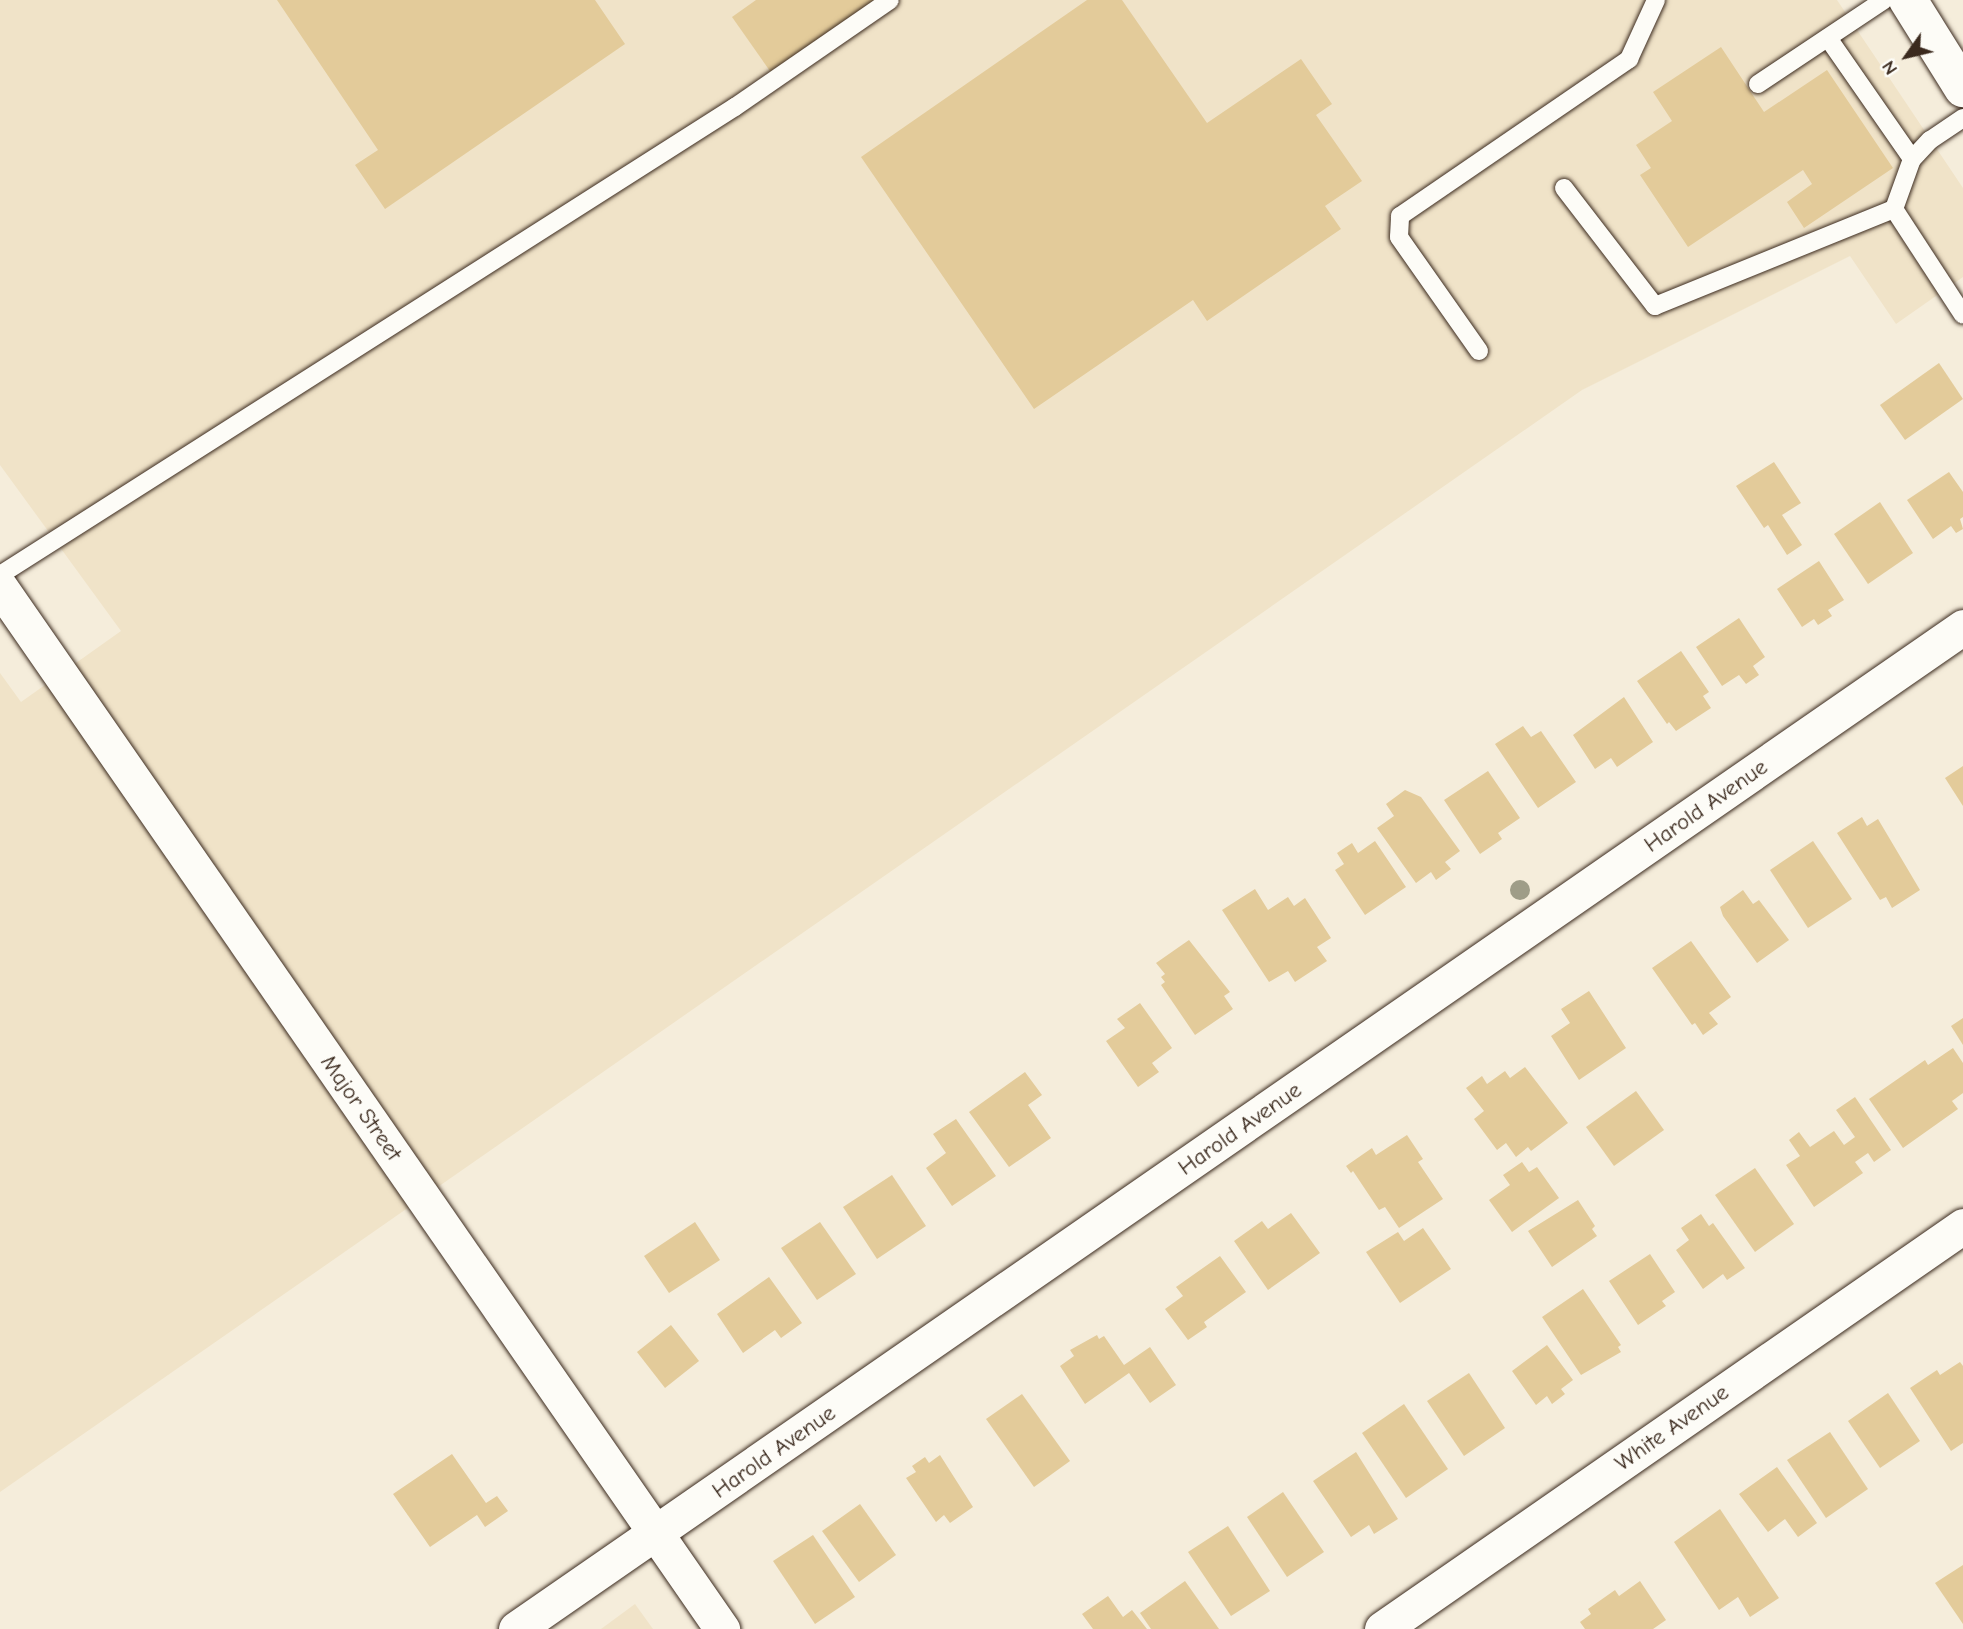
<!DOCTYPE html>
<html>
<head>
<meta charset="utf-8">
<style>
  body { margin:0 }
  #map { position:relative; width:1963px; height:1629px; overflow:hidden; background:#f5eddb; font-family:"Comic Neue",sans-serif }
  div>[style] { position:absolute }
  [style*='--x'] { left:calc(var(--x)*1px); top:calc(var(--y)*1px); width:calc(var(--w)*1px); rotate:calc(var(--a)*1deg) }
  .built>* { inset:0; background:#f0e3c8 }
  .building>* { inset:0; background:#e3cb9a }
  .roads { filter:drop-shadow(0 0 2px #3b2a1e) drop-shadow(0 0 2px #3b2a1e) }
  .service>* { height:18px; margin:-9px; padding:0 9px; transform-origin:9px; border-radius:9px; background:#fdfcf7 }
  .minor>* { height:35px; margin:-17.5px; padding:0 17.5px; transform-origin:17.5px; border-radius:17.5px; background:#fdfcf7 }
  .secondary>* { height:38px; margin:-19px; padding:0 19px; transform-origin:19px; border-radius:19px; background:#fdfcf7 }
  .trees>* { width:20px; height:20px; margin:-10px; border-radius:50%; background:#9f9d88 }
  span { translate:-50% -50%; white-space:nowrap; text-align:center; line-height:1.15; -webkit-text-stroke:5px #fdfcf7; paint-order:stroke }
  .street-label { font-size:23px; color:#3b2a1e }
  .north { position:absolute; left:1872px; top:21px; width:70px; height:70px; -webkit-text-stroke:5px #fdfcf7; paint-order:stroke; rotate:236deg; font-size:19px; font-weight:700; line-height:28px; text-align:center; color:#3b2a1e }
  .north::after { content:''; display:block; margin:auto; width:24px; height:32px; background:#3b2a1e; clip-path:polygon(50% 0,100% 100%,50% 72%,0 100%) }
</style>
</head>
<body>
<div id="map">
  <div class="built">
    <div style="clip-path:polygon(0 0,1837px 0,1963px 188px,1963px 277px,1896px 324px,1850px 256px,1582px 390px,0 1492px,0 673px,21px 702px,121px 631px,0 465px)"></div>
    <div style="clip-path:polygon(635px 1604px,653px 1629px,601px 1629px)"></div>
  </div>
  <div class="building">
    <div style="clip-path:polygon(277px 0,595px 0,625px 44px,385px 209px,355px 165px,378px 150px)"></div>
    <div style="clip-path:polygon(756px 0,880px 0,772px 74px,732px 17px)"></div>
    <div style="clip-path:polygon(1087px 0,1122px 0,1207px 123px,1301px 59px,1332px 104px,1316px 115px,1362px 181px,1325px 206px,1341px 229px,1207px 321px,1193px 300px,1034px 409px,861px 157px)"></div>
    <div style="clip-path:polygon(1721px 47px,1764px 112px,1827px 70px,1893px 168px,1804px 228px,1787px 202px,1812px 184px,1803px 170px,1688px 247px,1640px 175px,1651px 168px,1636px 145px,1672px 121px,1653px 92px)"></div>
    <div style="clip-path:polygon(1939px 363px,1963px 399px,1905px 440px,1880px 405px)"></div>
    <div style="clip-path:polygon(1774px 462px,1801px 503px,1782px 515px,1802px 545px,1787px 555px,1768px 525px,1764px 528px,1736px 486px)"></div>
    <div style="clip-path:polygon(1949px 472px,1963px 492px,1963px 517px,1960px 519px,1963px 529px,1956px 533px,1951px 526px,1933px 539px,1907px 500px)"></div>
    <div style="clip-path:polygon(1880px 502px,1913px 553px,1868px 584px,1834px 534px)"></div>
    <div style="clip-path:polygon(1819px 561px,1844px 600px,1828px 610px,1832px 616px,1818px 625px,1814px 619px,1802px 627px,1777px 589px)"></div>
    <div style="clip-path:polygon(1739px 618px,1765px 657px,1753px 666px,1759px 675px,1746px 684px,1739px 675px,1722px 686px,1696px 647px)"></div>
    <div style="clip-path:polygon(1681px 651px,1709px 692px,1703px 696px,1711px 708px,1676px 731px,1669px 722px,1667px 724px,1637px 681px)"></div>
    <div style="clip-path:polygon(1624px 697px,1653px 742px,1617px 767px,1611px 758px,1595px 769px,1573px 735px)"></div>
    <div style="clip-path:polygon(1523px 726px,1531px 737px,1541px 731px,1576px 782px,1538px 808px,1495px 744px)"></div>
    <div style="clip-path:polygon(1963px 766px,1963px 806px,1945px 778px)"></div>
    <div style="clip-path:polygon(1488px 771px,1520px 818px,1498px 833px,1502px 839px,1480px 854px,1444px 800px)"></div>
    <div style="clip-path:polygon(1405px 790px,1421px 797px,1460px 851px,1445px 862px,1451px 869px,1436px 880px,1431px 872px,1416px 883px,1377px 828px,1394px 816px,1386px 804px)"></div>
    <div style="clip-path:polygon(1862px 817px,1867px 826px,1878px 819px,1920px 890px,1892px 908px,1886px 897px,1880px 900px,1837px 833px)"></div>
    <div style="clip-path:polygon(1375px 841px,1406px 887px,1365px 915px,1335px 870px,1344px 864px,1337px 853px,1352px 843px,1358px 853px)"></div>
    <div style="clip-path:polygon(1813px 841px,1852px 899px,1808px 928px,1770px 870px)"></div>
    <div style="clip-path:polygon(1255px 889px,1268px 910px,1288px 897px,1294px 906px,1305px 898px,1331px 938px,1317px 947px,1327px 961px,1295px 982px,1288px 971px,1269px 982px,1222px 910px)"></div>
    <div style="clip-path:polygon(1743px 890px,1753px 904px,1759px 900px,1789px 940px,1757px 963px,1723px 916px,1720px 907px)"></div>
    <div style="clip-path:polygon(1189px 940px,1230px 992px,1224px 996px,1233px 1009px,1195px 1035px,1161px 985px,1165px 982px,1161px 977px,1165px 974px,1156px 963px)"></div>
    <div style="clip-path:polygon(1691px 941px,1731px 997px,1709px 1013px,1718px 1024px,1703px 1035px,1695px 1023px,1692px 1025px,1652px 968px)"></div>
    <div style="clip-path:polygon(1589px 991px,1626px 1048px,1579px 1080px,1551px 1036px,1570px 1023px,1561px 1009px)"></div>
    <div style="clip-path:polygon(1140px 1003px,1172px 1048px,1152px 1063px,1159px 1072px,1138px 1087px,1106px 1041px,1125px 1028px,1117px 1019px)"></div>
    <div style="clip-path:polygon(1963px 1018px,1963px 1045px,1951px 1026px)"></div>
    <div style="clip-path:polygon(1953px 1048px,1963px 1063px,1963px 1093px,1952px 1101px,1958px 1109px,1903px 1148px,1869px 1099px,1925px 1060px,1928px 1065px)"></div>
    <div style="clip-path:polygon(1525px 1067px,1568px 1123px,1531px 1151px,1528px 1147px,1516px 1157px,1506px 1143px,1497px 1150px,1474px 1119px,1484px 1111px,1466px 1088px,1482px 1076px,1487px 1084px,1505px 1071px,1510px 1078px)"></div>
    <div style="clip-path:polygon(1025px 1072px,1042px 1095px,1028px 1105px,1051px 1138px,1009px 1167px,969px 1112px)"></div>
    <div style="clip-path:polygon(1636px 1091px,1664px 1130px,1614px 1166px,1586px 1127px)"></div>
    <div style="clip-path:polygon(1855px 1097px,1891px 1150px,1874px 1162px,1868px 1153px,1855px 1162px,1863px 1173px,1814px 1207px,1786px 1165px,1800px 1156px,1789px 1140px,1799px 1132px,1810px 1147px,1834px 1131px,1844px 1145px,1855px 1137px,1836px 1110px)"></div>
    <div style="clip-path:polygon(956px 1119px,996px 1176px,952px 1206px,926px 1168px,946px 1153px,933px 1134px)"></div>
    <div style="clip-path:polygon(1407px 1135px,1423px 1159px,1418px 1162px,1443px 1199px,1399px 1228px,1385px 1207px,1379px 1210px,1353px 1171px,1351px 1173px,1346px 1166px,1372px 1148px,1376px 1155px)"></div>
    <div style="clip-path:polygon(1522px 1162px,1529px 1172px,1537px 1167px,1559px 1198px,1512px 1232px,1489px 1200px,1510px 1185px,1503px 1175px)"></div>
    <div style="clip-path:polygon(1755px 1168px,1794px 1224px,1755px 1252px,1715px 1195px)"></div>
    <div style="clip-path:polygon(892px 1175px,926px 1226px,877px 1259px,843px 1207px)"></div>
    <div style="clip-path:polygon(1578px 1200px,1595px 1226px,1592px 1229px,1597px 1236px,1552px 1267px,1528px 1231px)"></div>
    <div style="clip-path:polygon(1291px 1213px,1320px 1253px,1268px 1290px,1234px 1241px,1262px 1221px,1268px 1229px)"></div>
    <div style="clip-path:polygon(1701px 1214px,1709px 1226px,1713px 1223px,1745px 1268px,1727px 1280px,1723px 1274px,1703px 1289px,1676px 1250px,1689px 1240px,1681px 1228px)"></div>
    <div style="clip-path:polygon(695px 1222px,720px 1260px,669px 1293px,644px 1256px)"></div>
    <div style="clip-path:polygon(820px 1222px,856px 1274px,817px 1300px,781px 1248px)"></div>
    <div style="clip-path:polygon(1423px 1228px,1451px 1269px,1400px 1303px,1366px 1252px,1398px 1232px,1404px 1241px)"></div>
    <div style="clip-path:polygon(1650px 1254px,1675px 1292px,1662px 1301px,1666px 1306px,1638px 1325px,1609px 1281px)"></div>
    <div style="clip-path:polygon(1220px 1256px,1246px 1292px,1204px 1322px,1207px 1327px,1188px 1340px,1165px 1309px,1183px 1296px,1176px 1287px)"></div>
    <div style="clip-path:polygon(769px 1277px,802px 1323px,781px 1338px,775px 1330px,743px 1353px,717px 1314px)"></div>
    <div style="clip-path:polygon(1583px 1289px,1621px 1345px,1618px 1347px,1621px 1352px,1581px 1375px,1542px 1317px)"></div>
    <div style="clip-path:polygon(671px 1325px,699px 1361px,665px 1388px,637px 1352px)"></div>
    <div style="clip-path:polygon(1097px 1335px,1099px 1339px,1104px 1336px,1124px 1365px,1150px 1347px,1176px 1385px,1150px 1403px,1129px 1373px,1085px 1404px,1060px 1366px,1074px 1356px,1070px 1350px)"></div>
    <div style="clip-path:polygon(1547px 1345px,1573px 1380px,1561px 1389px,1565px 1394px,1552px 1404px,1547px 1396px,1536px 1405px,1512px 1371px)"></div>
    <div style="clip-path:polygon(1960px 1362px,1963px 1366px,1963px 1443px,1951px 1451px,1910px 1388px,1937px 1370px,1940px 1375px)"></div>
    <div style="clip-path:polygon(1469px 1373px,1505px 1428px,1464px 1456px,1427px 1401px)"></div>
    <div style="clip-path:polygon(1888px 1393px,1920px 1441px,1880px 1468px,1848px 1421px)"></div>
    <div style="clip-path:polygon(1022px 1394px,1070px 1461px,1034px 1487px,986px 1419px)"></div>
    <div style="clip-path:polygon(1404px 1404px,1448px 1469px,1406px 1498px,1362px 1433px)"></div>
    <div style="clip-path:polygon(1830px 1432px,1868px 1489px,1826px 1518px,1787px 1460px)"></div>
    <div style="clip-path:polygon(1356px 1452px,1398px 1519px,1374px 1534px,1369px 1525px,1351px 1537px,1313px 1481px)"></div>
    <div style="clip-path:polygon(452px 1454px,486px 1503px,497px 1496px,508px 1511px,485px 1527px,477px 1515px,430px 1547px,393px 1494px)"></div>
    <div style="clip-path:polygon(940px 1455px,973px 1507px,950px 1523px,944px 1515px,936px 1522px,906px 1478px,916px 1472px,912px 1466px,925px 1457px,929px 1463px)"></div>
    <div style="clip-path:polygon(1777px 1467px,1817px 1523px,1798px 1537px,1785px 1519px,1768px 1532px,1739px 1494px)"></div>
    <div style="clip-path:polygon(1283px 1492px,1324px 1552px,1287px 1577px,1247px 1517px)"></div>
    <div style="clip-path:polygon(860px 1504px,896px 1555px,859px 1582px,822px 1531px)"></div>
    <div style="clip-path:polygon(1720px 1509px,1779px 1598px,1750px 1617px,1738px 1597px,1719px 1610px,1674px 1542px)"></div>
    <div style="clip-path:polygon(1228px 1526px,1270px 1591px,1231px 1616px,1188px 1552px)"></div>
    <div style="clip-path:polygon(813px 1535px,855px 1597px,815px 1624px,773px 1561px)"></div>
    <div style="clip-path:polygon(1963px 1565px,1963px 1624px,1935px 1583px)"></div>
    <div style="clip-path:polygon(1185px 1581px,1219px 1629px,1151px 1629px,1140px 1613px)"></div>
    <div style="clip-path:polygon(1640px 1581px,1666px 1620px,1653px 1629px,1585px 1629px,1580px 1622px,1591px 1614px,1588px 1609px,1615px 1590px,1619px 1596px)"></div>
    <div style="clip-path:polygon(1108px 1596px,1123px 1617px,1132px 1610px,1147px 1629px,1093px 1629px,1082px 1614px)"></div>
  </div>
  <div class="roads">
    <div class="service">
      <div style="--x:1828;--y:38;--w:147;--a:55.2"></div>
      <div style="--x:1758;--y:84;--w:151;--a:-33.7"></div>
      <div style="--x:1963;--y:118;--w:40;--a:146"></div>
      <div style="--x:1930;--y:140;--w:26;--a:133"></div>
      <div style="--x:1912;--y:159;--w:53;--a:109.8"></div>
      <div style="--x:1894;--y:209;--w:126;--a:56.9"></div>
      <div style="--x:1564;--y:188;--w:149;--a:52.4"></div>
      <div style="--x:1655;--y:306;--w:258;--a:-22.1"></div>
      <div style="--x:1479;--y:351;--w:139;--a:-125.1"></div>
      <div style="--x:1399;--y:237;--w:21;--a:-87"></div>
      <div style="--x:1400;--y:216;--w:278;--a:-34.4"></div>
      <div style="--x:1629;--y:59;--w:65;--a:-65.4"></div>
      <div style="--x:0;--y:575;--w:871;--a:-32.49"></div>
      <div style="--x:735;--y:107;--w:188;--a:-34.6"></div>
    </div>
    <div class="minor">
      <div style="--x:0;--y:587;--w:1268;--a:55.28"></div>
      <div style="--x:516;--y:1629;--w:1760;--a:-34.7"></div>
      <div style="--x:1382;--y:1629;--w:707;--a:-34.75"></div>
    </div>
    <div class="secondary">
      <div style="--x:1908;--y:0;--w:104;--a:58"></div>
    </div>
  </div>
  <div class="trees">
    <div style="left:1520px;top:890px"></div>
  </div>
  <div class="street-label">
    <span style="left:1706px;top:806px;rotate:-35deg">Harold Avenue</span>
    <span style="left:361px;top:1108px;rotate:55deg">Major Street</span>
    <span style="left:1240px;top:1129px;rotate:-35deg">Harold Avenue</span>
    <span style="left:1672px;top:1428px;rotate:-35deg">White Avenue</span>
    <span style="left:774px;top:1452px;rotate:-35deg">Harold Avenue</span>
  </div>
  <div class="north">N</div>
</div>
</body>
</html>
